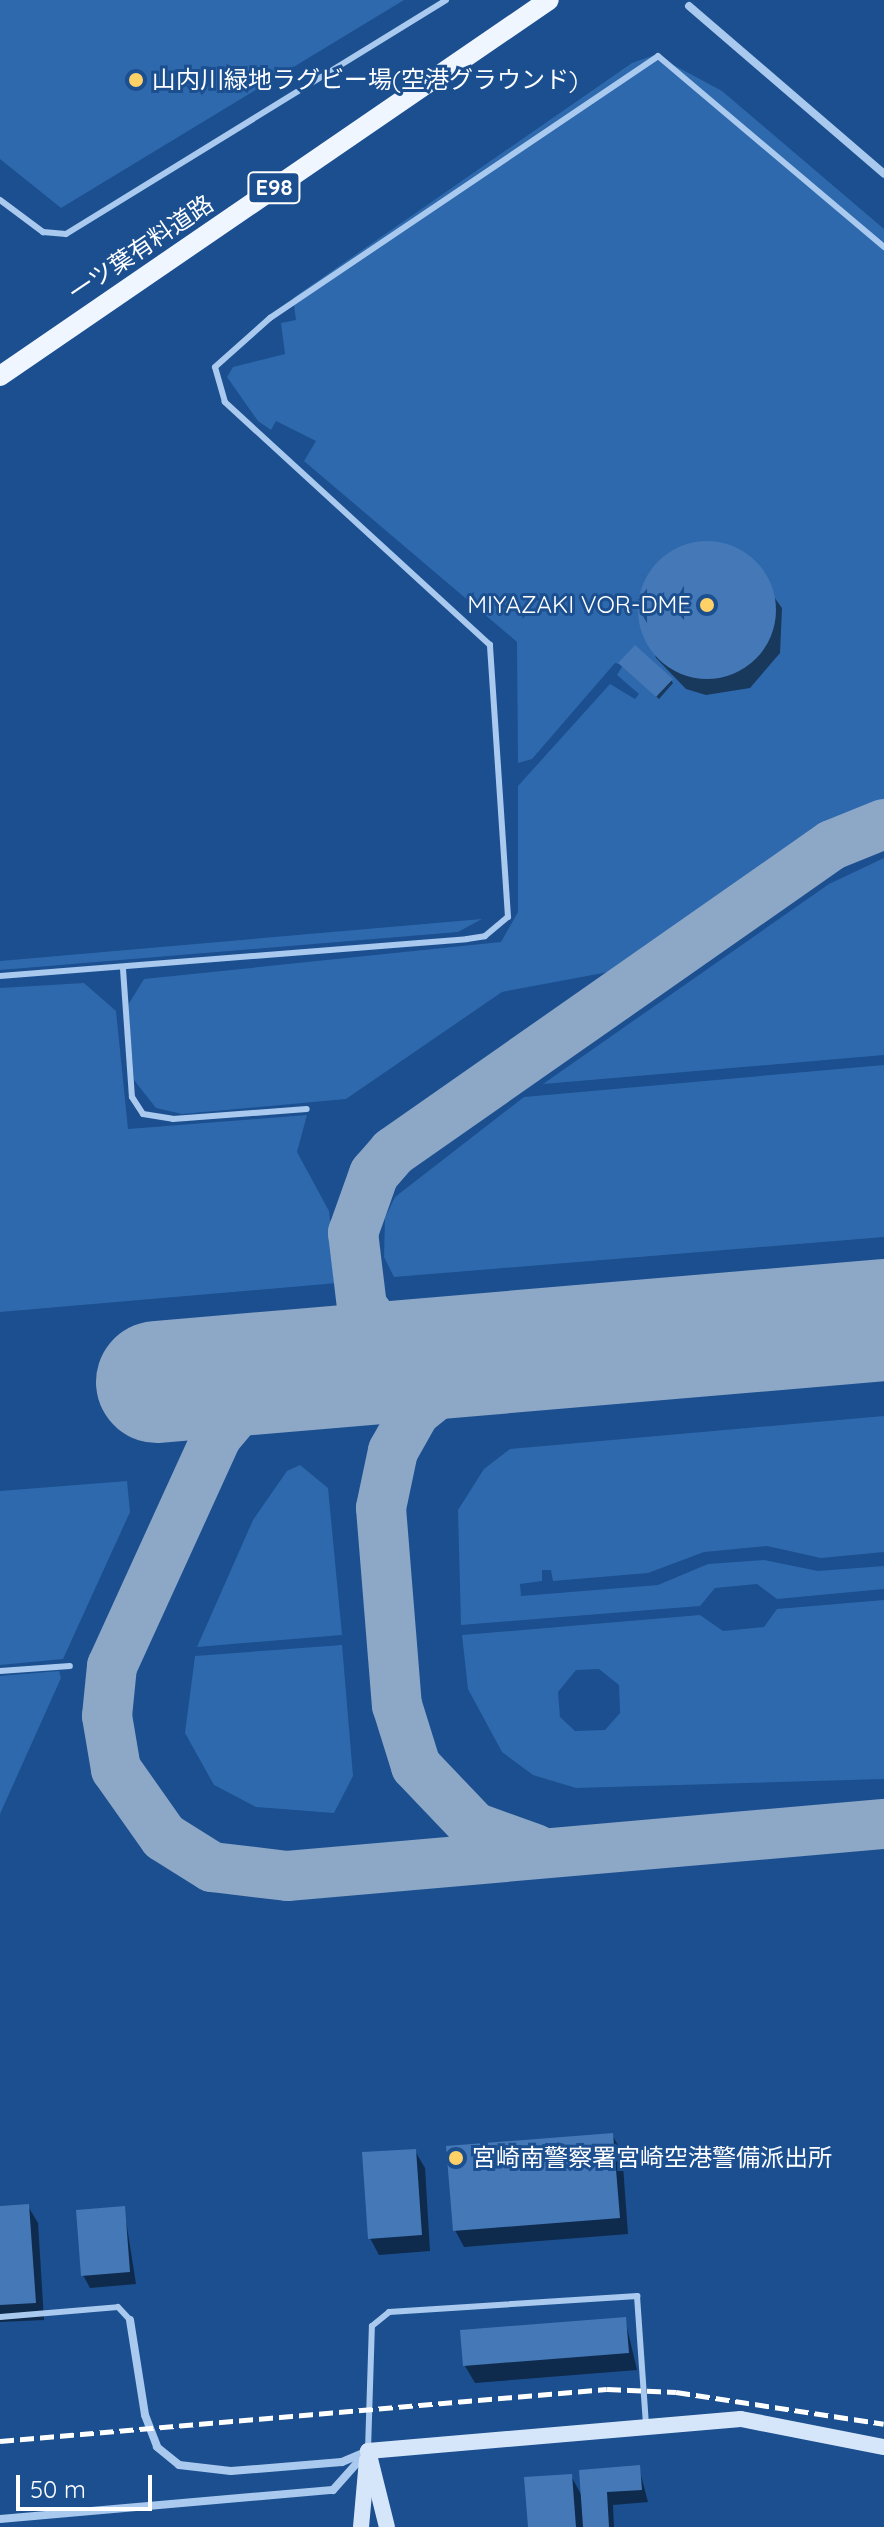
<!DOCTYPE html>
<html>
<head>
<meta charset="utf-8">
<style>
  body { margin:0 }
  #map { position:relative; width:884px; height:2527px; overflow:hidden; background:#1b4f8f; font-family:Quicksand,"Noto Sans JP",sans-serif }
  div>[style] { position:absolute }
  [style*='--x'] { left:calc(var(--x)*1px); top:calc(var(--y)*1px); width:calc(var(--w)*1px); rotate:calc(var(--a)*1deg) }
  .green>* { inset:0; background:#2e69ad }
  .shadow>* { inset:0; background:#0007 }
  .taxiway>* { height:50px; margin:-25px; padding:0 25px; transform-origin:25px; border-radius:25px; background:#8da7c7 }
  .runway>* { height:122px; margin:-61px; padding:0 61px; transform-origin:61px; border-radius:61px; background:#8da7c7 }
  .building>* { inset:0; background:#4478b7 }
  .round { border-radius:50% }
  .lane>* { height:6px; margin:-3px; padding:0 3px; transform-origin:3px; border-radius:3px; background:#a9c9ee }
  .street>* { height:8px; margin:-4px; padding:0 4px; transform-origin:4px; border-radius:4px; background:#a9c9ee }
  .secondary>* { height:16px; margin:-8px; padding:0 8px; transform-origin:8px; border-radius:8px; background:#d6e6fa }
  .primary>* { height:20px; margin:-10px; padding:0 10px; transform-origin:10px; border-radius:10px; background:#f0f6ff }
  .rail>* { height:5px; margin-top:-2.5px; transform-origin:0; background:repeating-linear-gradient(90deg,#fff 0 14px,transparent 0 20px) }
  .dots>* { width:22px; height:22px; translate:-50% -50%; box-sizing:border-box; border:4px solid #1b4f8f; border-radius:50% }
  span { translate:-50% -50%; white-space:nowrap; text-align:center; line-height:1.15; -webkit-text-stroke:6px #1b4f8f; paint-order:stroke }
  .shield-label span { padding:2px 6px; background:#1b4f8f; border:2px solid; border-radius:6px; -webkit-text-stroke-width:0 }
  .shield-label { font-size:22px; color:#fff; font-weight:700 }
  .poi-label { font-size:24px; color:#fff }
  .left { translate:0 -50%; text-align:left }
  .right { translate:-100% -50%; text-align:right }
  .street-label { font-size:24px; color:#fff }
  .scale { position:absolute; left:16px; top:2475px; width:136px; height:36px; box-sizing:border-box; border:4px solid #fff; border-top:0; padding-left:10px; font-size:24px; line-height:28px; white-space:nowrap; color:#fff; -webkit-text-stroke:6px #1b4f8f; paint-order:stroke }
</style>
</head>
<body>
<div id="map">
  <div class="green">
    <div style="clip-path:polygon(0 0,404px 0,61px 208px,0 159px)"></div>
    <div style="clip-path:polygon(655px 55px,722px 91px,884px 229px,884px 807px,836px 823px,619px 970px,502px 992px,346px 1099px,182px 1114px,156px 1108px,134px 1080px,128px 1005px,144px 979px,501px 942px,518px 912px,518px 786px,610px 684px,635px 699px,639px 694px,617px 675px,623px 665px,615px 663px,532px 759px,518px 763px,517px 642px,304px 461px,316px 441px,276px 421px,271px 430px,258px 421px,227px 377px,233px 367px,285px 354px,281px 323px,296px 320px,293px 298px,632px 63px)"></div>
    <div style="clip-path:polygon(884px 858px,884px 1055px,543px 1084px,829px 884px)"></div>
    <div style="clip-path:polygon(482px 919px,458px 932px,0 970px,0 961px)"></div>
    <div style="clip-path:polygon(84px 983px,116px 1011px,128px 1129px,307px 1115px,297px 1152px,329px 1211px,337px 1283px,0 1312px,0 988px)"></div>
    <div style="clip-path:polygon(884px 1065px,884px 1237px,394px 1277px,384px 1257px,385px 1218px,395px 1197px,524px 1097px)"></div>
    <div style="clip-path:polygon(884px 1416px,884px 1552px,821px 1558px,767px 1546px,704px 1552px,648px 1573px,553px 1581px,551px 1570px,542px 1570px,542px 1581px,520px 1584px,521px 1596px,658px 1585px,708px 1564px,764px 1560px,818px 1571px,884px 1566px,884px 1589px,777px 1599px,757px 1584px,715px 1588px,700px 1606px,461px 1625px,458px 1510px,484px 1469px,510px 1449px)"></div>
    <div style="clip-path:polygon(300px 1465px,328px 1488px,342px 1635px,197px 1647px,253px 1520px,287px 1471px)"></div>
    <div style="clip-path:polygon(127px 1481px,130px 1512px,63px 1659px,0 1665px,0 1491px)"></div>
    <div style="clip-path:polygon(evenodd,884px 1600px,884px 1779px,576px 1788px,533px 1775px,502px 1752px,468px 1689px,462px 1635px,700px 1615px,723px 1631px,764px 1627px,777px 1609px,884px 1600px,599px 1669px,619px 1685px,620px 1713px,605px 1730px,575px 1731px,560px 1717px,558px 1692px,576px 1670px,599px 1669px)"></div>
    <div style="clip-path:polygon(342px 1645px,353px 1776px,334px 1813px,256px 1807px,214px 1785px,185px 1733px,195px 1656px)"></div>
    <div style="clip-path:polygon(59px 1671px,61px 1678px,0 1814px,0 1676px)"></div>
  </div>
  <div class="shadow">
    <div style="clip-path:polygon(722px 545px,743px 554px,782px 608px,780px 653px,750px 688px,706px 695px,686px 689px,656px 658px,640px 598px,661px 561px,678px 549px)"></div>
    <div style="clip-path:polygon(623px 667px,671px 680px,673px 683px,659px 699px)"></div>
    <div style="clip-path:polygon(612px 2135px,622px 2152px,628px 2234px,464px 2247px,455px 2230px)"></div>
    <div style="clip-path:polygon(415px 2151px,425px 2168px,430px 2251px,379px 2255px,370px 2238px)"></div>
    <div style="clip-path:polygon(28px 2206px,38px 2223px,44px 2320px,0 2322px,0 2208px)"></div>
    <div style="clip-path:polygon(124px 2208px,136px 2284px,90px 2288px,83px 2275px)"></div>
    <div style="clip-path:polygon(625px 2319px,637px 2370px,475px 2383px,465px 2366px)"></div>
    <div style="clip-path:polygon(639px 2468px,648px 2502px,613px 2505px,614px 2527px,530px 2527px,571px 2476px,583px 2498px)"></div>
  </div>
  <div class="taxiway">
    <div style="--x:519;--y:1351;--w:55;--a:159.9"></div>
    <div style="--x:467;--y:1370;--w:67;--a:141.1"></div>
    <div style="--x:415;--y:1412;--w:45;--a:119.4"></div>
    <div style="--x:393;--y:1451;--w:58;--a:101.9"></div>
    <div style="--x:381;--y:1508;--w:198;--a:85.4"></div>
    <div style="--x:397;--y:1705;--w:64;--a:72.7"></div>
    <div style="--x:416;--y:1766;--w:84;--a:46.4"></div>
    <div style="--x:474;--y:1827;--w:65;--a:19.8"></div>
    <div style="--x:442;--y:1359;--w:61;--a:-158.9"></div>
    <div style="--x:385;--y:1337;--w:38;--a:-127"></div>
    <div style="--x:362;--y:1307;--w:75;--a:-96.9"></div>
    <div style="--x:353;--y:1233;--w:63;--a:-70.4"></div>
    <div style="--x:374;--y:1174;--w:29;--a:-49"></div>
    <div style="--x:393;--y:1152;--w:536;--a:-34.97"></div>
    <div style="--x:832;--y:845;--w:56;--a:-22"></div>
    <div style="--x:317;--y:1370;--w:82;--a:154.7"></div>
    <div style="--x:243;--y:1405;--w:40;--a:130"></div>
    <div style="--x:217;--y:1436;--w:253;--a:114.5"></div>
    <div style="--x:112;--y:1666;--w:50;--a:95.7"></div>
    <div style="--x:107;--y:1716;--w:54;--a:80.4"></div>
    <div style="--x:116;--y:1769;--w:83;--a:54.8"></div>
    <div style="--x:164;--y:1837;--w:57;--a:32"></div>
    <div style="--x:212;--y:1867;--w:76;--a:6.8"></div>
    <div style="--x:287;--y:1876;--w:599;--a:-4.98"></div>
  </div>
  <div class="runway">
    <div style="--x:157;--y:1382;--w:730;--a:-4.87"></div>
  </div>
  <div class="building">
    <div class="round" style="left:638px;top:541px;width:138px;height:138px"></div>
    <div style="clip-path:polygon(635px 645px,673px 679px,656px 697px,618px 663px)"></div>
    <div style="clip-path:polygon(613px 2133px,620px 2218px,453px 2231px,446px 2146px)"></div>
    <div style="clip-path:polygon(416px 2149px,422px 2235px,368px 2239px,362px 2152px)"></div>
    <div style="clip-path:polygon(29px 2204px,36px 2303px,0 2305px,0 2206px)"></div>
    <div style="clip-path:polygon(125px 2206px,130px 2272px,81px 2276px,76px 2210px)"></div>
    <div style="clip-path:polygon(626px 2317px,629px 2353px,463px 2366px,460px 2330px)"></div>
    <div style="clip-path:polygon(640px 2465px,642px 2490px,607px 2492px,609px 2527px,583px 2527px,579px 2470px)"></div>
    <div style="clip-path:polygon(572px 2474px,576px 2527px,528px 2527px,524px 2477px)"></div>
  </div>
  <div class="lane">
    <div style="--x:0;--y:200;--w:54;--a:36.7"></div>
    <div style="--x:43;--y:232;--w:23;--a:5"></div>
    <div style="--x:66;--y:234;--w:446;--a:-31.6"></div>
    <div style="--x:123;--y:969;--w:128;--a:86"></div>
    <div style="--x:132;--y:1097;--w:20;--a:57"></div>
    <div style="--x:143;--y:1114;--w:30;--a:9"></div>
    <div style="--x:173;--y:1119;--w:134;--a:-4.3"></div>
    <div style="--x:0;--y:976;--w:468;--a:-4.5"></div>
    <div style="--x:467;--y:939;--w:18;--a:-9"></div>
    <div style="--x:485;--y:936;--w:30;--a:-40"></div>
    <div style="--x:508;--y:917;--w:273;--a:-93.8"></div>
    <div style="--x:490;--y:645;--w:360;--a:-137.5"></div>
    <div style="--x:225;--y:402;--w:36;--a:-106"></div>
    <div style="--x:215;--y:367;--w:74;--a:-41.7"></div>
    <div style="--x:270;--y:318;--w:468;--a:-34"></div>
    <div style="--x:658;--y:56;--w:296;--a:40.2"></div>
    <div style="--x:0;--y:1671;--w:70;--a:-4.1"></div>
    <div style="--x:0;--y:2317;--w:118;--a:-4.8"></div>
    <div style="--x:118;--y:2307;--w:18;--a:47"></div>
    <div style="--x:368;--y:2450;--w:124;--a:-88.2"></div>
    <div style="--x:372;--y:2326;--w:22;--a:-39"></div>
    <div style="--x:389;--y:2312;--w:249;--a:-3.7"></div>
    <div style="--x:637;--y:2296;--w:129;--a:86"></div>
  </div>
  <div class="street">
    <div style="--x:689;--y:6;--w:257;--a:40.7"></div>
    <div style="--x:130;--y:2320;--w:96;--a:81"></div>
    <div style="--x:145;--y:2415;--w:34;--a:69"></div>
    <div style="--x:157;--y:2447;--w:28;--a:39"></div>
    <div style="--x:179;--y:2465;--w:52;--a:6.6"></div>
    <div style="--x:231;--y:2471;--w:111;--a:-4.6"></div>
    <div style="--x:342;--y:2462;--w:23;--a:-23"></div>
    <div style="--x:0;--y:2519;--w:334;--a:-5"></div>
    <div style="--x:333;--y:2490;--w:50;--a:-48.3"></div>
  </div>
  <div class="secondary">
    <div style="--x:368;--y:2451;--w:374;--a:-4.9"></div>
    <div style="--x:741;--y:2419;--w:146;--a:11.1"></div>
    <div style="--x:368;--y:2451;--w:78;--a:76"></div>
    <div style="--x:361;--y:2527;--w:67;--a:-84.9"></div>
  </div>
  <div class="primary">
    <div style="--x:0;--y:376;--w:665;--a:-34.41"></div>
  </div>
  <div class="rail">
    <div style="--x:0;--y:2441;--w:609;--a:-4.9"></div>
    <div style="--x:607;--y:2389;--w:69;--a:2.5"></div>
    <div style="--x:676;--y:2392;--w:210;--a:8.7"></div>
  </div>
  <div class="dots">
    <div style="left:136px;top:80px;background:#ffd166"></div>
    <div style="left:707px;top:605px;background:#ffd166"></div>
    <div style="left:456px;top:2158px;background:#ffd166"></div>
  </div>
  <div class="shield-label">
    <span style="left:274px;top:188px">E98</span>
  </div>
  <div class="poi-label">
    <span class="left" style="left:152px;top:80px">山内川緑地ラグビー場(空港グラウンド)</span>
    <span class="right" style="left:691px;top:605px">MIYAZAKI VOR-DME</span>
    <span class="left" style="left:472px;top:2158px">宮崎南警察署宮崎空港警備派出所</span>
  </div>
  <div class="street-label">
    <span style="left:141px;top:248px;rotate:-34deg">一ツ葉有料道路</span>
  </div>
  <div class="scale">50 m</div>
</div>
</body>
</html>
